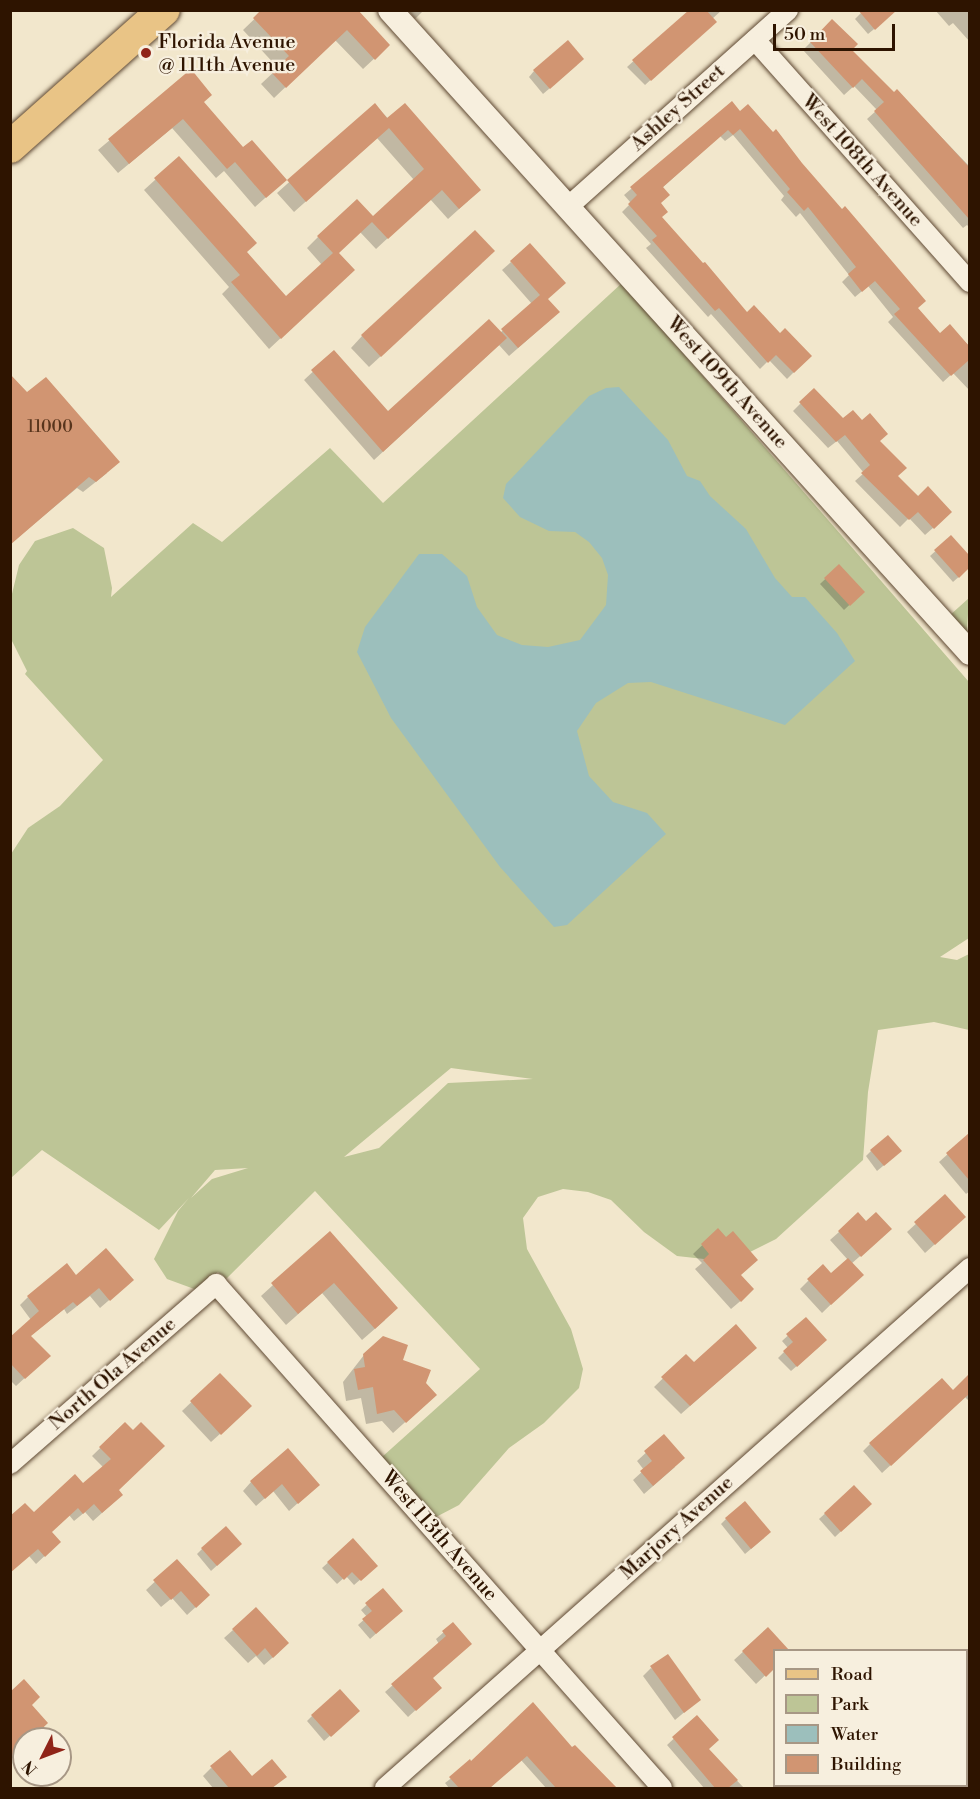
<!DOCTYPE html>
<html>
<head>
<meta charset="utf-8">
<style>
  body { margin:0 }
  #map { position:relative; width:980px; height:1799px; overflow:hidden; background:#f2e7cc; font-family:"Libre Bodoni",serif }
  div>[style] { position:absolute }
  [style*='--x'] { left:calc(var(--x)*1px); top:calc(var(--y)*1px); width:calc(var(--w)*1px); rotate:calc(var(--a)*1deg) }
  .green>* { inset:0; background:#bdc596 }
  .water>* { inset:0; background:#9cbfbc }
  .shadow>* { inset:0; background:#0003 }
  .building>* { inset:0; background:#d19572 }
  .roads { filter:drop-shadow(0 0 2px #5f4933) drop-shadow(0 0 2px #5f4933) }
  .minor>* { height:20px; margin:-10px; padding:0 10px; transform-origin:10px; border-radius:10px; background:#f7efde }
  .tertiary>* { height:24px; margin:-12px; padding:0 12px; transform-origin:12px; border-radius:12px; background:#f7efde }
  .primary>* { height:32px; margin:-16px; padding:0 16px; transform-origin:16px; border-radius:16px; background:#e9c486 }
  .dots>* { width:16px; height:16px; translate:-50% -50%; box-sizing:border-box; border:3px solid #f7efde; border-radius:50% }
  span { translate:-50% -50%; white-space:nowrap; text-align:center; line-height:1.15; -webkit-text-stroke:4.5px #f7efde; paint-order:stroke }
  .number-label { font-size:16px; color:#57341c }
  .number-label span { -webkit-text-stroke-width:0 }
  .poi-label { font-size:20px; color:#2e1400 }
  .left { translate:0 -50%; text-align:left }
  .street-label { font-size:20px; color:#2e1400 }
  .frame { position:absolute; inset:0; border:12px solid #2e1400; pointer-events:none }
  .legend { position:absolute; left:773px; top:1649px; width:195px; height:138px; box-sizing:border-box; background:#f7efde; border:2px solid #a79785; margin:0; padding:8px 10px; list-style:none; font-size:18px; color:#2e1400 }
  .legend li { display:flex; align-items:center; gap:12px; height:30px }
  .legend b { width:30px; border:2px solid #a79785 }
  .north { position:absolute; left:12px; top:1727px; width:60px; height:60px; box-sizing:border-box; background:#f7efde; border:2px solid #a79785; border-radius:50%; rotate:228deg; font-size:16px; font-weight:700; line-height:24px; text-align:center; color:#2e1400 }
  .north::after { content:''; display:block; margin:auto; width:21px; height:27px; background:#8f2418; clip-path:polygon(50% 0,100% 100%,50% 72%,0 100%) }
  .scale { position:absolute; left:773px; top:24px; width:122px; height:27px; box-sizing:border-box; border:3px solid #2e1400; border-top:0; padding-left:8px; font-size:18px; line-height:21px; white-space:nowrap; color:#2e1400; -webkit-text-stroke:4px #f7efde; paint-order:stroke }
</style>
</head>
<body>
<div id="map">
  <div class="green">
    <div style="clip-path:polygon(evenodd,622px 283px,969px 682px,969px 938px,940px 957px,957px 960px,969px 954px,969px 1030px,934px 1022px,878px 1030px,868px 1092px,863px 1160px,776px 1239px,742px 1256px,713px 1260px,677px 1256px,644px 1232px,611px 1200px,588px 1192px,563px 1189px,538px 1197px,523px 1218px,527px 1249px,571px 1329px,583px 1369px,579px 1388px,544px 1423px,509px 1448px,459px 1505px,436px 1517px,382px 1457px,480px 1369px,315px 1191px,225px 1280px,218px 1272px,197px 1290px,167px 1279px,154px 1259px,178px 1211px,189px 1198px,159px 1230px,42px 1150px,11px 1178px,11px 854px,28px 828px,60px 806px,103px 760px,25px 674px,27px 671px,12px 641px,11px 598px,19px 565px,35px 541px,73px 528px,104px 548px,112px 588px,111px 597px,193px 523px,222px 542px,330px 448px,383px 503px,622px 283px,451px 1068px,533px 1079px,448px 1083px,379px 1148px,344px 1157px,451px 1068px,622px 283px,248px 1168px,212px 1179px,191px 1198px,215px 1170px,248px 1168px)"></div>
    <div style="clip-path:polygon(969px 598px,967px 630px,969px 639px,949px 616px)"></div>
  </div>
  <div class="water">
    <div style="clip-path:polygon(619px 387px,668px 440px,687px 476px,700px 481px,710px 496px,746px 529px,775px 578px,792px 597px,805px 597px,837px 633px,855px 661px,785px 725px,651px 682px,628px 683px,596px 703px,577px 731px,589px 776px,613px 802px,647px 813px,666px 834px,567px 925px,554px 927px,500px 867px,391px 718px,357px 652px,365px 627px,419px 554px,442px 554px,467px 576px,477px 607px,497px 635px,522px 645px,548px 647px,580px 640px,606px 605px,608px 575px,602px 558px,589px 542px,575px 532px,549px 531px,520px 517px,503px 498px,506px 484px,589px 396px,606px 388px)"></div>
  </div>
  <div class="shadow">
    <div style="clip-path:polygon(264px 10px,340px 10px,377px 56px,363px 69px,335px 40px,274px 98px,261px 84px,278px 68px,243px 30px)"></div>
    <div style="clip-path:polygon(408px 10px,424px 10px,415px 19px)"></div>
    <div style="clip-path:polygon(690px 10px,722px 10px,712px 19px,709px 27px,645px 85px,627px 67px)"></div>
    <div style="clip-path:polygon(864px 10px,884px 21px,868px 34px,855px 19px)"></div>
    <div style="clip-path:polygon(935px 10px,970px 10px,970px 42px,953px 23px,949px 26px)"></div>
    <div style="clip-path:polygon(832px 21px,850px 50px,894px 94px,897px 91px,970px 167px,970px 228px,967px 225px,963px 228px,867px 119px,877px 110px,854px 86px,844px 95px,803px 50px)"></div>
    <div style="clip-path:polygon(577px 65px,543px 94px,529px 77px,534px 71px)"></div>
    <div style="clip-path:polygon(191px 72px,202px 103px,274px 190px,255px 207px,224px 171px,216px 178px,172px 128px,118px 173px,98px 150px)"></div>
    <div style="clip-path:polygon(731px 103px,940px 335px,950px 326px,970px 347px,970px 391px,953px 373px,943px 382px,888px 322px,893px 317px,868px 286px,855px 297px,842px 282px,849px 275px,800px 213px,796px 217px,781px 200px,784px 196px,733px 135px,725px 141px,720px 136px,662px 188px,660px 217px,747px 314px,810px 356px,787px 379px,769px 360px,760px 369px,711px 314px,708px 317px,646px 248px,651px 244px,622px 212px,631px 203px,624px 195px)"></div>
    <div style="clip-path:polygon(375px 105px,468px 201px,448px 219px,430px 199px,376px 249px,360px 232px,337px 254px,342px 281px,269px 349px,222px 294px,229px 287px,144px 190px,179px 158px,246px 252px,286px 298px,322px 265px,307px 248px,318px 237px,373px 218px,414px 180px,377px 138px,294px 212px,277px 193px)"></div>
    <div style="clip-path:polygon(511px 262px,546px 300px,549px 321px,509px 356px,499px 345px,374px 460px,304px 380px,334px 352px,388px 413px,500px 333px,532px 304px,502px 270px)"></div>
    <div style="clip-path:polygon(482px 263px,369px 367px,351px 348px,362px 336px)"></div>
    <div style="clip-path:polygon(814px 390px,843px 420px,879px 441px,896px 476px,943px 519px,925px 535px,909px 518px,900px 527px,855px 481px,864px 473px,837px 441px,828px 448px,793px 411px)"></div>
    <div style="clip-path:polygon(27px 394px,107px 473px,83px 492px,77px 488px,10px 544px)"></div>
    <div style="clip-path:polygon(951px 537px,970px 557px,970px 567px,953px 582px,930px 556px)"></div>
    <div style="clip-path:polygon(839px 566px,863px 592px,844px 610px,820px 584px)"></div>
    <div style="clip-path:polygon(969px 1135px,970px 1191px,966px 1194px,939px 1162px)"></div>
    <div style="clip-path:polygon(871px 1151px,895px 1156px,877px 1171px,866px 1156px)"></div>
    <div style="clip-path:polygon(945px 1197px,955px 1226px,925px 1253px,907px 1232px)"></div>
    <div style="clip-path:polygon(718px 1230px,740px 1275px,744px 1298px,731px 1309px,695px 1269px,702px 1263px,693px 1254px)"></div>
    <div style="clip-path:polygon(839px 1232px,882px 1237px,851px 1264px,853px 1283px,822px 1313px,800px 1289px,823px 1266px,831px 1275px,848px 1260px,830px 1240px)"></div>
    <div style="clip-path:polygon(330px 1233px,385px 1320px,362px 1340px,322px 1293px,286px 1325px,261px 1296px)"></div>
    <div style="clip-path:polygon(76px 1277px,123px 1288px,100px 1308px,90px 1296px,67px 1314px,64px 1309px,30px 1336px,40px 1364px,16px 1386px,10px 1380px,10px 1339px,31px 1320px,20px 1305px,28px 1297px)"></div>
    <div style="clip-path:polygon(806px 1319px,820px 1346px,791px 1371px,778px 1358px,788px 1348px,782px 1341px)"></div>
    <div style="clip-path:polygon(364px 1355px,401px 1361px,424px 1383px,423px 1406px,393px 1433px,382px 1421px,366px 1424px,361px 1398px,346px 1401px,343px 1382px)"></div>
    <div style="clip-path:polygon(686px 1356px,694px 1364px,747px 1356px,681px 1414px,654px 1387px)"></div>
    <div style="clip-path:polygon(220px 1375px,241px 1415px,211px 1442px,182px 1411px)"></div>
    <div style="clip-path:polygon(970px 1376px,970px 1402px,965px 1397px,882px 1473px,863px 1451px,870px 1444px,953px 1392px)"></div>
    <div style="clip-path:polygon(125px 1424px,117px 1490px,112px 1504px,93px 1521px,85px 1512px,74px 1521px,69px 1515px,51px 1532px,51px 1550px,36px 1564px,29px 1556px,34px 1514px,83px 1485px,103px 1467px,92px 1456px)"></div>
    <div style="clip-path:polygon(664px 1436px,675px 1467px,644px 1494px,633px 1480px,644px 1470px,637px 1461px)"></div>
    <div style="clip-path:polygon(251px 1482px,318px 1485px,289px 1511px,273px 1491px,256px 1506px,243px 1491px)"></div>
    <div style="clip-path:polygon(854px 1487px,870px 1504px,835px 1537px,819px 1519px)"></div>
    <div style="clip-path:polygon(726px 1519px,764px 1538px,745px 1554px,721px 1524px)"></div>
    <div style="clip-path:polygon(353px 1540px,376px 1566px,354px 1585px,346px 1576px,337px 1584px,322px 1568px)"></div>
    <div style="clip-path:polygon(202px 1549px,235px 1549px,211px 1571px,197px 1554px)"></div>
    <div style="clip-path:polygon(177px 1561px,199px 1604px,187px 1615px,172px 1598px,161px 1607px,146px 1590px)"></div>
    <div style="clip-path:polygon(383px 1590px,396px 1616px,370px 1639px,358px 1625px,367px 1617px,361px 1610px)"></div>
    <div style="clip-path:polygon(453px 1624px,431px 1679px,432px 1695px,408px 1717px,385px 1692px,439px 1644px,436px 1639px)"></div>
    <div style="clip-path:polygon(768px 1629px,787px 1650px,774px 1650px,774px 1667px,756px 1684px,734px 1660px)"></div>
    <div style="clip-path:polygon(233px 1630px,279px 1652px,264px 1665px,256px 1656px,248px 1663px,224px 1638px)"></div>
    <div style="clip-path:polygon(651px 1668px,699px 1700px,675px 1720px,643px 1676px)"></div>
    <div style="clip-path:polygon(312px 1716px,352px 1716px,324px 1741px,307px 1721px)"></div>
    <div style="clip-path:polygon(697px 1717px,707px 1749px,744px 1788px,704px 1788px,667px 1745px)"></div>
    <div style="clip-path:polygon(575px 1747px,614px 1788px,573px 1788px,568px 1783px,562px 1788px,546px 1788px,521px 1760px,489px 1788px,449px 1788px,445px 1783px,471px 1763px)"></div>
    <div style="clip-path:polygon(211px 1768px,252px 1778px,285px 1777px,272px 1788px,213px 1788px,203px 1776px)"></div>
    <div style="clip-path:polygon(925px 1786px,953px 1786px,953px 1788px,921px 1788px)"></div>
  </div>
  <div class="building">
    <div style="clip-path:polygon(261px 10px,358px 10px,390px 45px,375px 60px,347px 30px,286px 88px,271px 72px,289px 56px,253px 18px)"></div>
    <div style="clip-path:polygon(689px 10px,706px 10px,717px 22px,651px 81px,632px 60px)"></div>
    <div style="clip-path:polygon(858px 10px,897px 10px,875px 30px)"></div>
    <div style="clip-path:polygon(832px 19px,858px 44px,852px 50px,894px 92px,897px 89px,969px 167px,969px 219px,874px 111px,884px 102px,862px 79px,853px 88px,810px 42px)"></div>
    <div style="clip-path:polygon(568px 40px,584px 59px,550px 89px,533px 70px)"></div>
    <div style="clip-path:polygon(191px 69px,212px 95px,204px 102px,243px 147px,252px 140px,287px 180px,266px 198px,235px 162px,227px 169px,183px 119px,129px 164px,108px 139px)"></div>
    <div style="clip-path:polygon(732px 101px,740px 111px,748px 104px,773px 132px,776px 129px,802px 163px,842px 209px,845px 206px,926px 301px,918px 308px,940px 333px,950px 324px,969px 346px,969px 360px,951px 376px,894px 314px,900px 309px,875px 281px,862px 292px,848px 274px,856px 267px,808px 207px,804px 211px,787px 192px,790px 189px,740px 129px,733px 135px,728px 130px,663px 187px,670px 195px,661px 203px,668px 212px,662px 217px,703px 263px,705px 262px,747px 312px,754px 305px,780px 333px,785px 328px,812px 356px,794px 373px,776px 355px,768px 363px,719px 308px,715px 311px,652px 240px,657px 236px,628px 204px,637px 195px,630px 187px)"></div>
    <div style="clip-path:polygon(375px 103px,387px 118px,405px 103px,481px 190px,459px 209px,442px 190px,388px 239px,372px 222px,339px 253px,355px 270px,281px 339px,231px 282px,240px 275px,154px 178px,179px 156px,257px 243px,247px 252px,286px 296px,333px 253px,317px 236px,357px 199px,373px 216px,424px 169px,389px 128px,306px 202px,287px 180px)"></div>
    <div style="clip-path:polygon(475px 230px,495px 251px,381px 357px,361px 335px)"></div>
    <div style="clip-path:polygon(530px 243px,566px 283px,548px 299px,560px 312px,518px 348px,501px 329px,540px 295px,510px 261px)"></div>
    <div style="clip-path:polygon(489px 319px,507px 338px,383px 452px,311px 370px,334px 350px,388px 411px)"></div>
    <div style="clip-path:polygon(10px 374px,27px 392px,46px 377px,120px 462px,96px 482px,89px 477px,10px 545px)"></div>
    <div style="clip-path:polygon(814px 388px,843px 418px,853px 410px,862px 420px,870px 413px,888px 434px,880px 441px,907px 468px,898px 476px,918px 496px,928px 486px,952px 512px,934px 529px,918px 512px,909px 520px,861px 473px,870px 465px,845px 435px,836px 442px,799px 402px)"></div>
    <div style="clip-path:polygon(951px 535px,969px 555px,969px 568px,959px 578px,934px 550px)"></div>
    <div style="clip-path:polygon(839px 564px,865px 592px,850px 606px,824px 578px)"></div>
    <div style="clip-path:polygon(969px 1133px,969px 1180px,946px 1153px)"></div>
    <div style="clip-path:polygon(888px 1135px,902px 1151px,884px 1166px,870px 1150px)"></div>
    <div style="clip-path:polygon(945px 1194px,966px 1217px,935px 1245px,914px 1222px)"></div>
    <div style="clip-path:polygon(858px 1212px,866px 1221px,876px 1212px,892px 1229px,861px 1257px,838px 1231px)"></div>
    <div style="clip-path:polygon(718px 1228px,726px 1237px,733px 1231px,758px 1260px,741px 1275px,754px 1289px,741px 1302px,703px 1260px,709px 1254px,701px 1244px)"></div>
    <div style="clip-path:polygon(330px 1231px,398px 1308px,375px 1329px,334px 1283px,298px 1314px,271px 1283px)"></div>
    <div style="clip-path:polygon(106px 1248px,134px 1280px,110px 1301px,99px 1288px,77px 1306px,73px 1302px,31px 1336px,51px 1356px,25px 1379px,10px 1363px,10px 1337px,39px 1311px,27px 1296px,67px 1263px,76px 1275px)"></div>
    <div style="clip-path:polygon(848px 1258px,864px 1275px,831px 1305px,807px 1279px,823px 1264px,831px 1273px)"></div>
    <div style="clip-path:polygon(806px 1317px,827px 1340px,797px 1367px,783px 1351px,793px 1342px,786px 1334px)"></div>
    <div style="clip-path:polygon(736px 1324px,757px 1348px,690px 1406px,661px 1377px,686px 1354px,694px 1362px)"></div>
    <div style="clip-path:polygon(383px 1336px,408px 1345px,403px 1360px,431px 1370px,426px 1383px,437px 1395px,406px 1423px,394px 1410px,377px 1414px,373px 1387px,358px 1390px,354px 1369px,365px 1367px,363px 1354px)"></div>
    <div style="clip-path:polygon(220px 1373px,252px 1406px,221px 1435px,190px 1401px)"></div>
    <div style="clip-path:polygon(969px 1374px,969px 1394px,891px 1466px,869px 1443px,942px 1378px,953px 1390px)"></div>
    <div style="clip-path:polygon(125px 1422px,133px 1430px,141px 1422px,165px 1446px,119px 1490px,123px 1495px,102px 1513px,94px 1504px,83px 1514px,78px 1508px,52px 1532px,61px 1542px,45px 1557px,38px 1549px,10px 1573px,10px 1516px,25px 1503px,34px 1512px,75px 1474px,83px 1483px,111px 1459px,99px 1447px)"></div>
    <div style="clip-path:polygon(664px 1434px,685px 1458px,653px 1486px,640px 1471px,652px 1461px,644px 1451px)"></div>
    <div style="clip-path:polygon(288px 1448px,320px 1485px,298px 1504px,282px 1484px,265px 1499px,250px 1481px)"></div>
    <div style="clip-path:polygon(854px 1485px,872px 1504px,841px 1532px,824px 1513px)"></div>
    <div style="clip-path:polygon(745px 1501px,771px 1532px,751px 1549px,725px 1518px)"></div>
    <div style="clip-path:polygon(226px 1526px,242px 1544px,217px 1566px,201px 1548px)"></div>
    <div style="clip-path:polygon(353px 1538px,378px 1566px,361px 1581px,352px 1572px,344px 1580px,327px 1562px)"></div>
    <div style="clip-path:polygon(177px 1559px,210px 1595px,196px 1608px,181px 1591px,171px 1600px,153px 1580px)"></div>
    <div style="clip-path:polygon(383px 1588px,403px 1611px,376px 1634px,362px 1619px,372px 1611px,365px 1603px)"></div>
    <div style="clip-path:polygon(256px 1607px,289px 1643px,273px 1658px,265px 1648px,257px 1656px,232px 1629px)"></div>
    <div style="clip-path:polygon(453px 1622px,472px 1644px,433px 1678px,442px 1688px,416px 1711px,391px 1684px,446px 1636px,442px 1631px)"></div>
    <div style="clip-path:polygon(768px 1627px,789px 1650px,774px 1650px,774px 1669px,766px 1677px,742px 1651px)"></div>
    <div style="clip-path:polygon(668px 1654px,701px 1700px,684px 1713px,650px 1666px)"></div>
    <div style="clip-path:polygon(24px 1679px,40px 1697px,32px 1705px,48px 1723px,31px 1739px,24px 1739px,24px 1745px,10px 1757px,10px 1692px)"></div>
    <div style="clip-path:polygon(340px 1689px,360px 1711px,331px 1737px,311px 1715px)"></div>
    <div style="clip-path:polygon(533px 1702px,572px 1747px,575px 1745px,617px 1788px,556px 1788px,527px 1756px,490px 1788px,459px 1788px,449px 1777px,470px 1759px,471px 1761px)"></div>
    <div style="clip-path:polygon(697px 1715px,719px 1740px,709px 1749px,738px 1780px,728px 1788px,715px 1788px,672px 1737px)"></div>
    <div style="clip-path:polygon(230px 1750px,252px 1776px,272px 1759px,287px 1777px,272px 1788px,229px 1788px,210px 1766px)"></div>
  </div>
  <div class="roads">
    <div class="minor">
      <div style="--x:755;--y:40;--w:324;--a:48.4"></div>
      <div style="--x:569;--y:206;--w:294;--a:-41.8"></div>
      <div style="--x:10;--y:1464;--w:274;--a:-41.1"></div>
      <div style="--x:216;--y:1284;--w:673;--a:48.49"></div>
      <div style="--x:385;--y:1788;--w:783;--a:-41.63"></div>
    </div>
    <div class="tertiary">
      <div style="--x:390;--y:10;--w:866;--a:47.95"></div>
    </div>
    <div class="primary">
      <div style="--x:10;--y:147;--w:206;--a:-41.7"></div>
    </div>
  </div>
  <div class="dots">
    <div style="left:146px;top:53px;background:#8f2418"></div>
  </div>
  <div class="number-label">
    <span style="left:50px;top:427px">11000</span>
  </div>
  <div class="poi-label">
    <span class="left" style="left:158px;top:54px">Florida Avenue<br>@ 111th Avenue</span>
  </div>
  <div class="street-label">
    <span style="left:678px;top:108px;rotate:-42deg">Ashley Street</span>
    <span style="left:862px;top:161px;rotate:48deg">West 108th Avenue</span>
    <span style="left:727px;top:383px;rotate:48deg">West 109th Avenue</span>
    <span style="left:113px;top:1374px;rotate:-41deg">North Ola Avenue</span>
    <span style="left:677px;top:1528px;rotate:-42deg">Marjory Avenue</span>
    <span style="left:439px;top:1536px;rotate:49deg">West 113th Avenue</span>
  </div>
  <div class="frame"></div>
  <ul class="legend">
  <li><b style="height:8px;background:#e9c486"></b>Road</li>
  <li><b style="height:16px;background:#bdc596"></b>Park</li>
  <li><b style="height:16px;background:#9cbfbc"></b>Water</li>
  <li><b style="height:16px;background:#d19572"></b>Building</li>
  </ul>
  <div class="north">N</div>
  <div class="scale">50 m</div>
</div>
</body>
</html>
